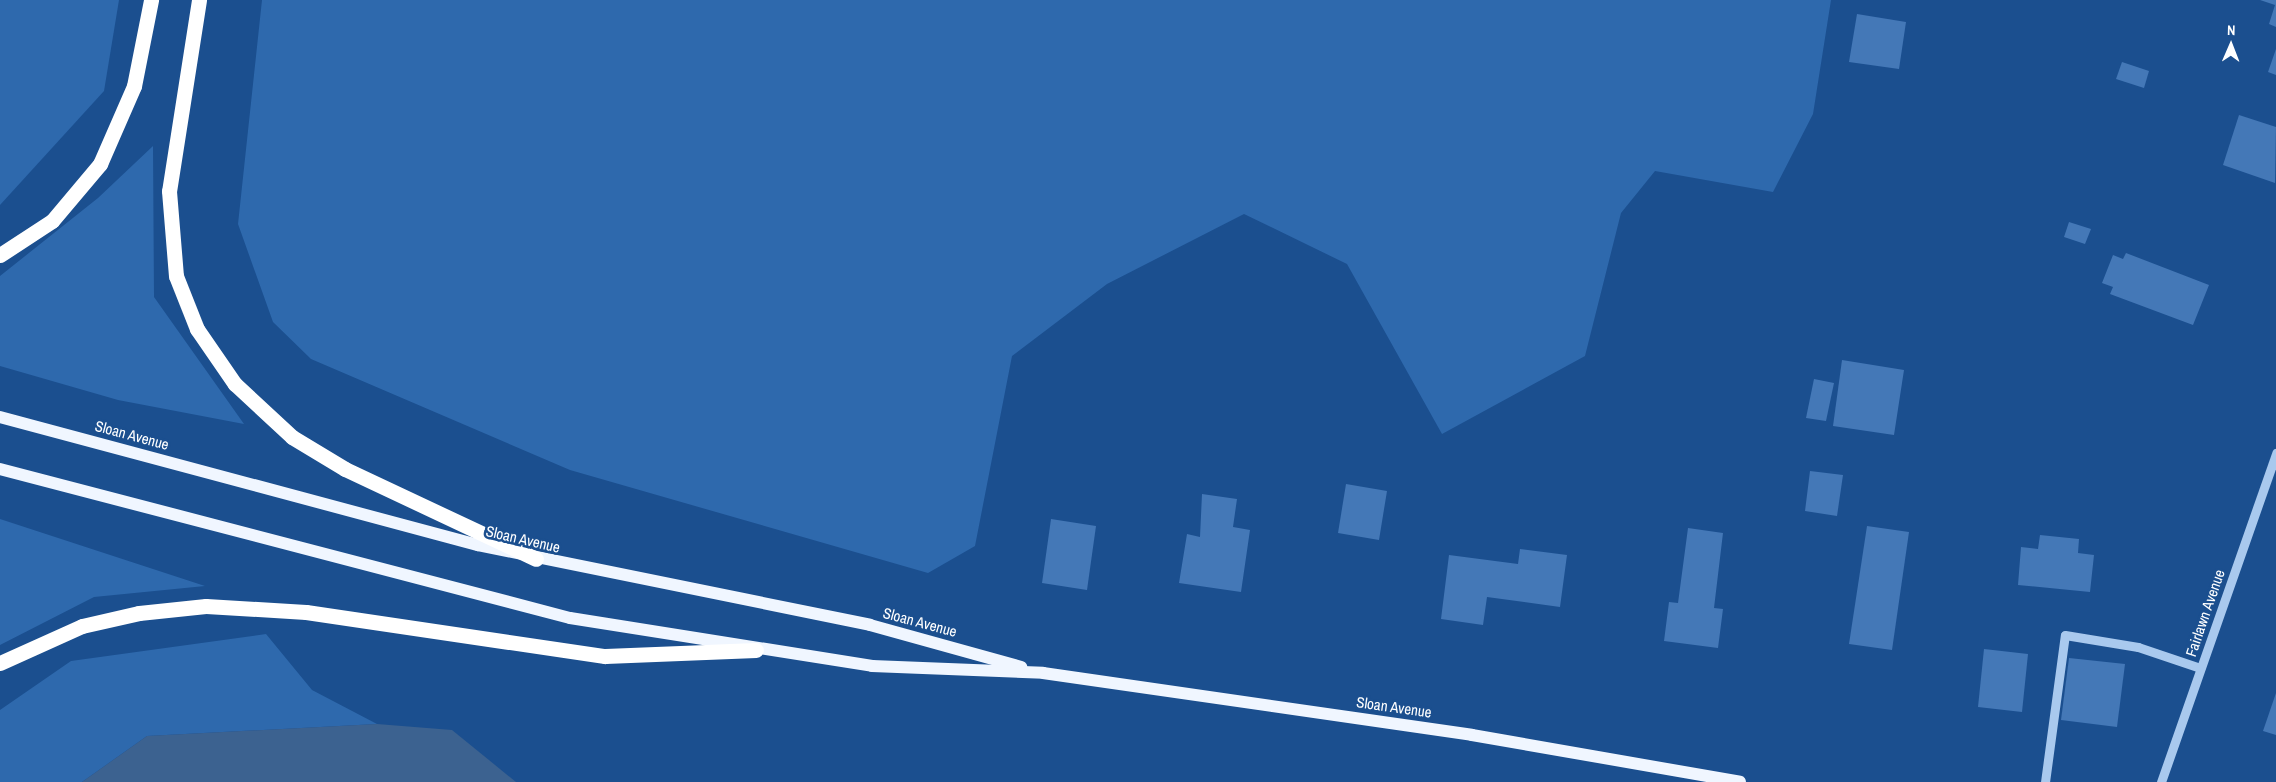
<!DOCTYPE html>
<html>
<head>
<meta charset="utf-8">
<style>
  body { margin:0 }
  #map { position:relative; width:2276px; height:782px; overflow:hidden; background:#1b4f8f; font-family:"Archivo Narrow",sans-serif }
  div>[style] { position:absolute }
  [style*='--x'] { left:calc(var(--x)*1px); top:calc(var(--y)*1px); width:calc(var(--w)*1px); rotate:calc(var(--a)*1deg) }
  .green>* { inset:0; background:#2e69ad }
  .water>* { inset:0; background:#3c6290 }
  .building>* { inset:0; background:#4478b7 }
  .minor>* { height:9px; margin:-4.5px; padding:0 4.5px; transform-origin:4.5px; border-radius:4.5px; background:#a9c9ee }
  .major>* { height:12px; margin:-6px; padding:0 6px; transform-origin:6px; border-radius:6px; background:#f0f6ff }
  .highway>* { height:15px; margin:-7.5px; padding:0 7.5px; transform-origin:7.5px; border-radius:7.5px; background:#fff }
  span { translate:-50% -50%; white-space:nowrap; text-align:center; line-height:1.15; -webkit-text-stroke:5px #1b4f8f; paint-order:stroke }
  .street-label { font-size:15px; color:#fff }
  .north { position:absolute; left:2206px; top:20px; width:50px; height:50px; -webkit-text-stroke:4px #1b4f8f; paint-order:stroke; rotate:1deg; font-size:14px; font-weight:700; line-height:20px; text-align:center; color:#fff }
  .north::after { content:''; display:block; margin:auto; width:18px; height:22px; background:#fff; clip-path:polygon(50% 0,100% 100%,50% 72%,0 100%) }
</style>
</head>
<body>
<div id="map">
  <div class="green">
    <div style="clip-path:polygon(0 0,119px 0,104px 91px,0 205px)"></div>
    <div style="clip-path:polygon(262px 0,1831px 0,1813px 114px,1773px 192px,1655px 171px,1621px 213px,1585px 356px,1442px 434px,1347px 264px,1244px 214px,1107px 284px,1012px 356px,975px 546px,928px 573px,570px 470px,311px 359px,273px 322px,238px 224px)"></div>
    <div style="clip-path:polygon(153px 146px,154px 297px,244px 424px,118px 400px,0 366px,0 276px,98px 198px)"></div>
    <div style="clip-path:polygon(0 519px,205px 586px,94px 597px,0 645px)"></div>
    <div style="clip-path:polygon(266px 634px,312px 690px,377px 724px,147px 736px,82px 782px,0 782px,0 710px,71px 661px)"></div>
  </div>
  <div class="water">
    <div style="clip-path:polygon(377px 724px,452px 730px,516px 782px,82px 782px,147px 736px)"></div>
  </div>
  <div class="building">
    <div style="clip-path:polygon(2260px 0,2276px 0,2276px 27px,2269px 24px,2275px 5px)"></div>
    <div style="clip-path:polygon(1857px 14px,1906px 22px,1899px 69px,1849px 62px)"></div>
    <div style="clip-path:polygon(2276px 49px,2276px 75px,2268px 72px)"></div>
    <div style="clip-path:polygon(2122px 62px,2149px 71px,2144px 88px,2116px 79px)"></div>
    <div style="clip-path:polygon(2239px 115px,2276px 127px,2275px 183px,2223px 165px)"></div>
    <div style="clip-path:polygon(2069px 222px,2091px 229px,2085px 244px,2064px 237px)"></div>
    <div style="clip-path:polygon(2126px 253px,2209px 285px,2193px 325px,2110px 294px,2113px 287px,2102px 283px,2113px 255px,2123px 259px)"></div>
    <div style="clip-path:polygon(1842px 360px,1904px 370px,1894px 435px,1833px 426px)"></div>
    <div style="clip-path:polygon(1814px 379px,1834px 383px,1826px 421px,1806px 418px)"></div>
    <div style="clip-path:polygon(1810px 471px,1843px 475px,1837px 516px,1805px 511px)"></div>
    <div style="clip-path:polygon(1346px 484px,1387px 491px,1379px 540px,1338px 533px)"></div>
    <div style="clip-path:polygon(1202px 494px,1237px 499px,1233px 527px,1250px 530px,1241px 592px,1179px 583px,1187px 534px,1200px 537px)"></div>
    <div style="clip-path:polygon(1051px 519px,1096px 526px,1087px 590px,1042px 583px)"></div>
    <div style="clip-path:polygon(1867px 526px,1909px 532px,1892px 650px,1849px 644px)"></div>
    <div style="clip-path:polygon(1688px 528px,1723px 533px,1714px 608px,1723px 609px,1718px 648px,1664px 641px,1669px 602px,1678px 603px)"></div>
    <div style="clip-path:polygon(2040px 535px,2079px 539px,2078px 553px,2094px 555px,2090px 592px,2018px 585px,2021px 547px,2038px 549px)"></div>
    <div style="clip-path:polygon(1520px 549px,1567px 555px,1560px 607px,1487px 597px,1483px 625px,1441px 619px,1449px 555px,1518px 564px)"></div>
    <div style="clip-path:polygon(1984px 649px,2028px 654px,2022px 712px,1978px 707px)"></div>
    <div style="clip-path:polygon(2069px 658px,2125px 664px,2117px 727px,2061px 720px)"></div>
    <div style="clip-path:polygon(2276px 693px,2276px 735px,2263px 731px)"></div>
  </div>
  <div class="minor">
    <div style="--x:2045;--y:782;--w:148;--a:-82.3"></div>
    <div style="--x:2065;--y:635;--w:74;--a:9.3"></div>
    <div style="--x:2138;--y:647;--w:65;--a:18.7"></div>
    <div style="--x:2161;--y:782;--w:349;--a:-70.7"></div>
  </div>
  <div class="major">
    <div style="--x:0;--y:417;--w:495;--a:15"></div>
    <div style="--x:478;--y:545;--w:400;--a:11.5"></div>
    <div style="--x:870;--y:625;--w:157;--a:15.5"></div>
    <div style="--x:0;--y:469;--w:589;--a:14.65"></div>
    <div style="--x:570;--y:618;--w:306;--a:9"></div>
    <div style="--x:872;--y:666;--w:171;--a:2.3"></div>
    <div style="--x:1043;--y:673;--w:433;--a:8.2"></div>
    <div style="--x:1472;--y:735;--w:272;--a:9.9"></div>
  </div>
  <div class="highway">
    <div style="--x:199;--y:0;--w:193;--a:98.9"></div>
    <div style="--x:169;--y:191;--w:85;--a:85.3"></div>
    <div style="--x:176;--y:276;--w:57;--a:68.4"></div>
    <div style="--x:197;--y:329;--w:67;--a:55.4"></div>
    <div style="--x:235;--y:384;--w:78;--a:42.9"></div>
    <div style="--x:292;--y:437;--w:62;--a:31.1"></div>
    <div style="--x:345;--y:469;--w:211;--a:25.2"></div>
    <div style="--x:0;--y:255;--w:62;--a:-33.2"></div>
    <div style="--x:52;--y:221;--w:75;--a:-49.9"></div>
    <div style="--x:100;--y:164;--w:85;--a:-66.4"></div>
    <div style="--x:134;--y:86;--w:88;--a:-78.8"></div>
    <div style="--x:0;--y:663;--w:90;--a:-24.3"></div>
    <div style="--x:82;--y:626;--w:58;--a:-12.8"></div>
    <div style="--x:139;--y:613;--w:67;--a:-6"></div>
    <div style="--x:206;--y:606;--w:100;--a:3.4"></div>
    <div style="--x:306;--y:612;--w:302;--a:8.4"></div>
    <div style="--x:605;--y:656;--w:151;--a:-2.3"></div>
  </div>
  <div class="street-label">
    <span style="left:132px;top:435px;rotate:15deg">Sloan Avenue</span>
    <span style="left:523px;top:539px;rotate:13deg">Sloan Avenue</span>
    <span style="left:2205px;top:613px;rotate:-71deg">Fairlawn Avenue</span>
    <span style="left:920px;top:622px;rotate:15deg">Sloan Avenue</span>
    <span style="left:1394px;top:707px;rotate:8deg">Sloan Avenue</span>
  </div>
  <div class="north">N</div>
</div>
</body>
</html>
